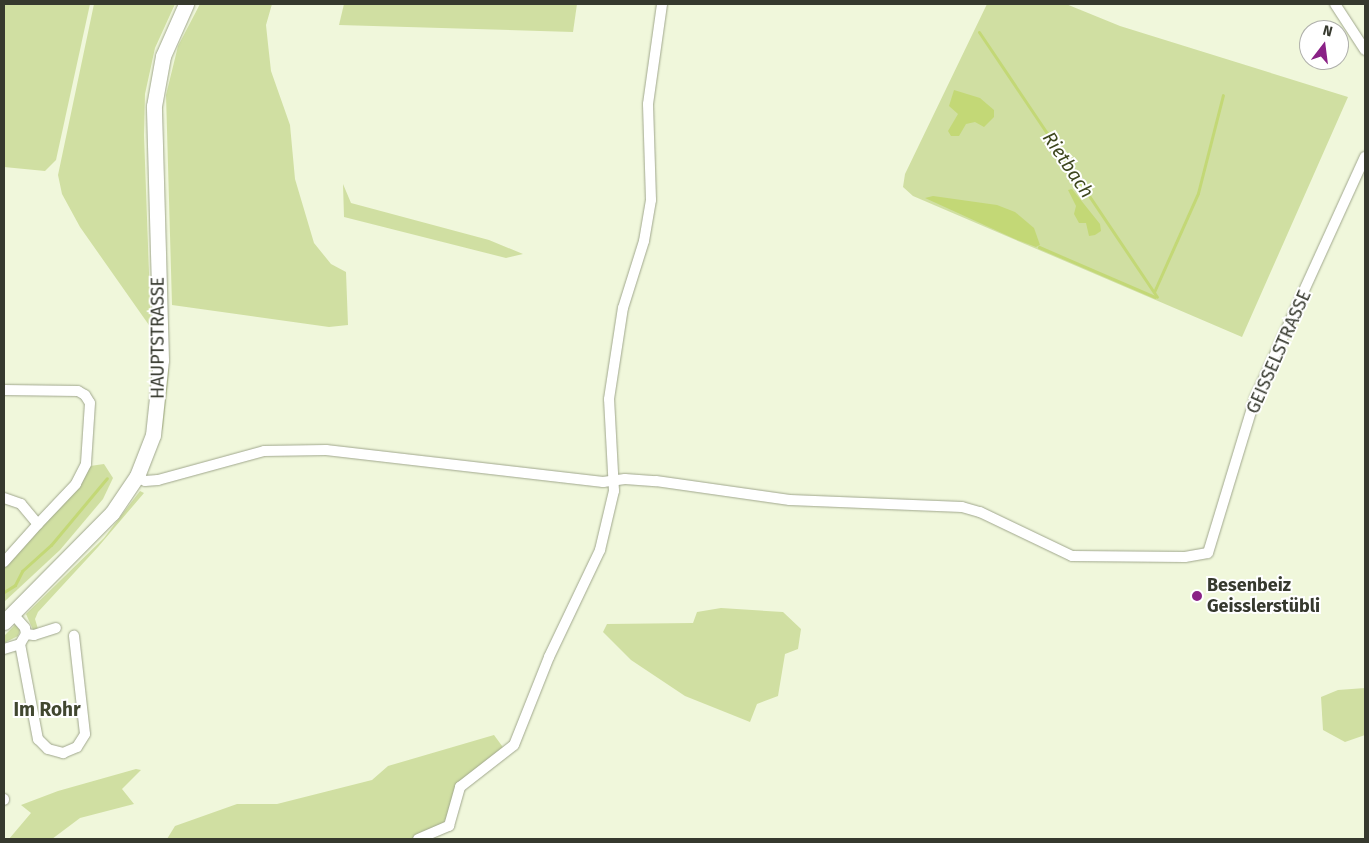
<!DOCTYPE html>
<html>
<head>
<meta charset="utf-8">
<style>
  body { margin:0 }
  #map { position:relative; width:1369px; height:843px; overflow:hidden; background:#f0f7db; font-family:"Fira Sans",sans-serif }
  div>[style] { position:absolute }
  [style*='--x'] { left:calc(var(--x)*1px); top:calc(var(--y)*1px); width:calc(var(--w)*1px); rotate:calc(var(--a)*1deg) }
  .green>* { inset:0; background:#d0dfa2 }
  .water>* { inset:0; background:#c3d876 }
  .stream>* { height:3px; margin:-1.5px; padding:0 1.5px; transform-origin:1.5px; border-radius:1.5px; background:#c3d876 }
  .roads { filter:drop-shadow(0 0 1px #a0a78d) drop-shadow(0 0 1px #a0a78d) }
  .minor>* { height:10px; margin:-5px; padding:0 5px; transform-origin:5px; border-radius:5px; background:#fff }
  .secondary>* { height:15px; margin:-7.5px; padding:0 7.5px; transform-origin:7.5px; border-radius:7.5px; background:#fff }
  .dots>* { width:14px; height:14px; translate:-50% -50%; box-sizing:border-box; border:2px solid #fff; border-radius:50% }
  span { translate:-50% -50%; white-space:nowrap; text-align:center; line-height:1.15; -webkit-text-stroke:4px #fff; paint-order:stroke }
  .street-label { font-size:18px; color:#36392e }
  .poi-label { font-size:18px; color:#36392e; font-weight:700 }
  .left { translate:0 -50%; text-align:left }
  .water-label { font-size:19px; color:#3e471e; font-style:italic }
  .neighbourhood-label { font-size:19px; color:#414730; font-weight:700 }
  .frame { position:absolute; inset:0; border:5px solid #36392e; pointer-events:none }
  .north { position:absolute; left:1299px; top:20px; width:50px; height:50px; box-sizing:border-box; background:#fff; border:1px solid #afb0ab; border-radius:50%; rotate:15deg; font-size:14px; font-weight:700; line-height:20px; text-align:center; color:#36392e }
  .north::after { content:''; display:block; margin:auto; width:18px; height:22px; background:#8a2186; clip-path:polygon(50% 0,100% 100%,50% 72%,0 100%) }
</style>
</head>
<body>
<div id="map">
  <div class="green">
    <div style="clip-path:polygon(4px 4px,90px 4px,56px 160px,45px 171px,4px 167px)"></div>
    <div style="clip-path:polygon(94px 4px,175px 4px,155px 48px,145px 94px,144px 135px,151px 328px,80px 227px,62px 194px,58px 175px)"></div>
    <div style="clip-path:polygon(193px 4px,171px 55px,162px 102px,169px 372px,163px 428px,147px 473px,162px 421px,167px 367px,159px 122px,167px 60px)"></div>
    <div style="clip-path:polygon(200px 4px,272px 4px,266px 25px,268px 44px,271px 71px,290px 125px,295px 179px,314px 243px,331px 264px,346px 272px,348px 325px,329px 327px,172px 305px,166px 95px,178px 46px)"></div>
    <div style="clip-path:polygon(344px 4px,577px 4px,573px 32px,339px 25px)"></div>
    <div style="clip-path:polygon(987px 4px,1066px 4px,1120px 26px,1348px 97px,1242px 337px,913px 196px,903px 187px,905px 174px)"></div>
    <div style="clip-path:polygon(343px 184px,351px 203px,489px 240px,523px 254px,506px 258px,344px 217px)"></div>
    <div style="clip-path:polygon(104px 464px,113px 478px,103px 499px,60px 550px,4px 602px,4px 567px,90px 466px)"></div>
    <div style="clip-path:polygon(140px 491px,144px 493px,98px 547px,38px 612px,35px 619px,38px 629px,34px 632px,26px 614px,104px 538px)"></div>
    <div style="clip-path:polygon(721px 608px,783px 612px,801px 629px,798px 649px,785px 654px,778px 696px,757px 704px,750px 722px,685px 696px,631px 660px,603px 632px,607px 624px,693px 623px,697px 612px)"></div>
    <div style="clip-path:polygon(16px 624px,20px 630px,18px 636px,4px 643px,4px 636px)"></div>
    <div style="clip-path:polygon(1365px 688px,1365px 735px,1345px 742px,1323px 730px,1321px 697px,1338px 690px)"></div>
    <div style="clip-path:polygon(494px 735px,505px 750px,467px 778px,443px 824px,412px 839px,167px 839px,175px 826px,237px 804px,277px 804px,372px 780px,388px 766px)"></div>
    <div style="clip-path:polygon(136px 769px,141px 770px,122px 789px,134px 804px,80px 818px,52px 839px,9px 839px,31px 813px,21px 805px,58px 791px)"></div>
  </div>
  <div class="water">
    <div style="clip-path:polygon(954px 90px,980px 98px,994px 110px,994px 117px,984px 127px,975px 122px,966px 124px,959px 136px,951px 136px,948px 131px,958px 114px,949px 106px)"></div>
    <div style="clip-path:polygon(1072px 189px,1100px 224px,1101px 231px,1095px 235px,1089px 236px,1086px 223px,1079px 223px,1074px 214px,1076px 206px,1068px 190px)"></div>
    <div style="clip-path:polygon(933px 196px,997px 205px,1015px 212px,1034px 228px,1040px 245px,1036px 247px,1015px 239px,925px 198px)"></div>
  </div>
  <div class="stream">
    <div style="--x:979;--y:32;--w:319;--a:56.1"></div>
    <div style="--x:1039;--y:247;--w:126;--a:23.3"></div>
    <div style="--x:1154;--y:292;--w:108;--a:-66"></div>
    <div style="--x:1198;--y:193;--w:101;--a:-75.7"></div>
    <div style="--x:4;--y:592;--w:13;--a:-32"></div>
    <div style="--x:15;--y:585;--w:16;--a:-63"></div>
    <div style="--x:22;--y:571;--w:39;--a:-42"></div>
    <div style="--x:51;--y:545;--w:87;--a:-50.1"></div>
  </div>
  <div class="roads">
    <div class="minor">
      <div style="--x:1335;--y:4;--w:55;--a:56.9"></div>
      <div style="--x:4;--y:390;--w:74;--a:0.8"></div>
      <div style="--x:78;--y:391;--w:8;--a:30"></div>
      <div style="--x:85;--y:395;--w:9;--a:58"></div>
      <div style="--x:90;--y:403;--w:61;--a:93.8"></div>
      <div style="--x:86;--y:464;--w:22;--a:117"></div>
      <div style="--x:76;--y:484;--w:55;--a:133.5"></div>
      <div style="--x:137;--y:476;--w:9;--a:32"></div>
      <div style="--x:145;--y:481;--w:13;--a:-4"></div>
      <div style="--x:158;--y:480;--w:110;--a:-15.3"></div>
      <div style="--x:264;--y:451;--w:62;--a:-0.9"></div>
      <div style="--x:326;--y:450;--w:279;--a:6.6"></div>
      <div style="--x:603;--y:482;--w:22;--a:-8"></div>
      <div style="--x:625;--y:479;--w:31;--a:4"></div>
      <div style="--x:656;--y:481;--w:135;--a:8.1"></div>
      <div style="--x:790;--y:500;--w:172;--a:2.3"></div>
      <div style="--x:962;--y:507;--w:19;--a:16"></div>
      <div style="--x:980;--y:512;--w:102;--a:25.6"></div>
      <div style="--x:1072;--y:556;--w:113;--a:0.5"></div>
      <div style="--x:1185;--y:557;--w:23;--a:-10"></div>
      <div style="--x:1208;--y:553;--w:162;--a:-73.1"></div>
      <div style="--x:1255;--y:398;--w:265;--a:-65.5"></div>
      <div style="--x:4;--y:498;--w:18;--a:19"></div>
      <div style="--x:21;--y:504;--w:26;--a:50"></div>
      <div style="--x:38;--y:524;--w:51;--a:131.8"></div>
      <div style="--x:12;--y:613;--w:20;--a:49"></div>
      <div style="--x:25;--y:628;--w:6;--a:81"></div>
      <div style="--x:26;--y:634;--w:12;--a:121"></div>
      <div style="--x:20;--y:644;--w:97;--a:79.3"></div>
      <div style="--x:38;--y:739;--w:14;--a:45"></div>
      <div style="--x:48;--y:749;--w:16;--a:15"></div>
      <div style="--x:63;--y:753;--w:15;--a:-23"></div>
      <div style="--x:77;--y:747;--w:15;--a:-58"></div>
      <div style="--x:85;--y:734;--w:99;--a:-96.4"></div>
      <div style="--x:26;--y:634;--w:8;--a:7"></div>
      <div style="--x:34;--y:635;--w:23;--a:-18"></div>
      <div style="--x:4;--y:649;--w:17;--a:-17"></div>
      <div style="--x:4;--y:799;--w:1;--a:90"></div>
      <div style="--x:418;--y:839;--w:34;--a:-23"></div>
      <div style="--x:449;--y:826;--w:41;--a:-74.2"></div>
      <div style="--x:460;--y:787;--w:68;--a:-37.9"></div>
      <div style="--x:514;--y:745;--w:95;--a:-68.3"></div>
      <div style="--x:549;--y:657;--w:119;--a:-64.5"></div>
      <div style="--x:600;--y:550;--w:61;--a:-76.7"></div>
      <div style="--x:614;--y:491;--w:92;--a:-93.1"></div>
      <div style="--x:609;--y:399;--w:92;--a:-81.3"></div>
      <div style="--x:623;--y:308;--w:70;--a:-72.6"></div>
      <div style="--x:644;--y:241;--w:42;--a:-80.3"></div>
      <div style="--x:651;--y:200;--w:96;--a:-91.8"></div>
      <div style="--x:648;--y:104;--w:101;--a:-82"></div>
    </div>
    <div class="secondary">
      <div style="--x:4;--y:622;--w:153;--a:-45.3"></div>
      <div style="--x:112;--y:513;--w:45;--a:-56"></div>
      <div style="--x:137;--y:476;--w:44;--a:-68.7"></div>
      <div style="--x:153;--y:435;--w:75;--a:-83.9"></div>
      <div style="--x:161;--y:360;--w:254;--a:-91.6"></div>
      <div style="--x:154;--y:106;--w:51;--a:-79.8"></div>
      <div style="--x:163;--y:56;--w:57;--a:-66.1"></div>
    </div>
  </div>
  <div class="dots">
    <div style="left:1197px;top:596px;background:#8a2186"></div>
  </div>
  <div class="street-label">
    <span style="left:158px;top:338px;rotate:-90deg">HAUPTSTRASSE</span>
    <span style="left:1279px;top:352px;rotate:-66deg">GEISSELSTRASSE</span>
  </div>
  <div class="poi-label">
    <span class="left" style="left:1207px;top:596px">Besenbeiz<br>Geisslerstübli</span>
  </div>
  <div class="water-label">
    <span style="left:1068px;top:165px;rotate:56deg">Rietbach</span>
  </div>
  <div class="neighbourhood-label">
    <span style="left:47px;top:710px">Im Rohr</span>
  </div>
  <div class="frame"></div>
  <div class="north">N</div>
</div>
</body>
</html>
